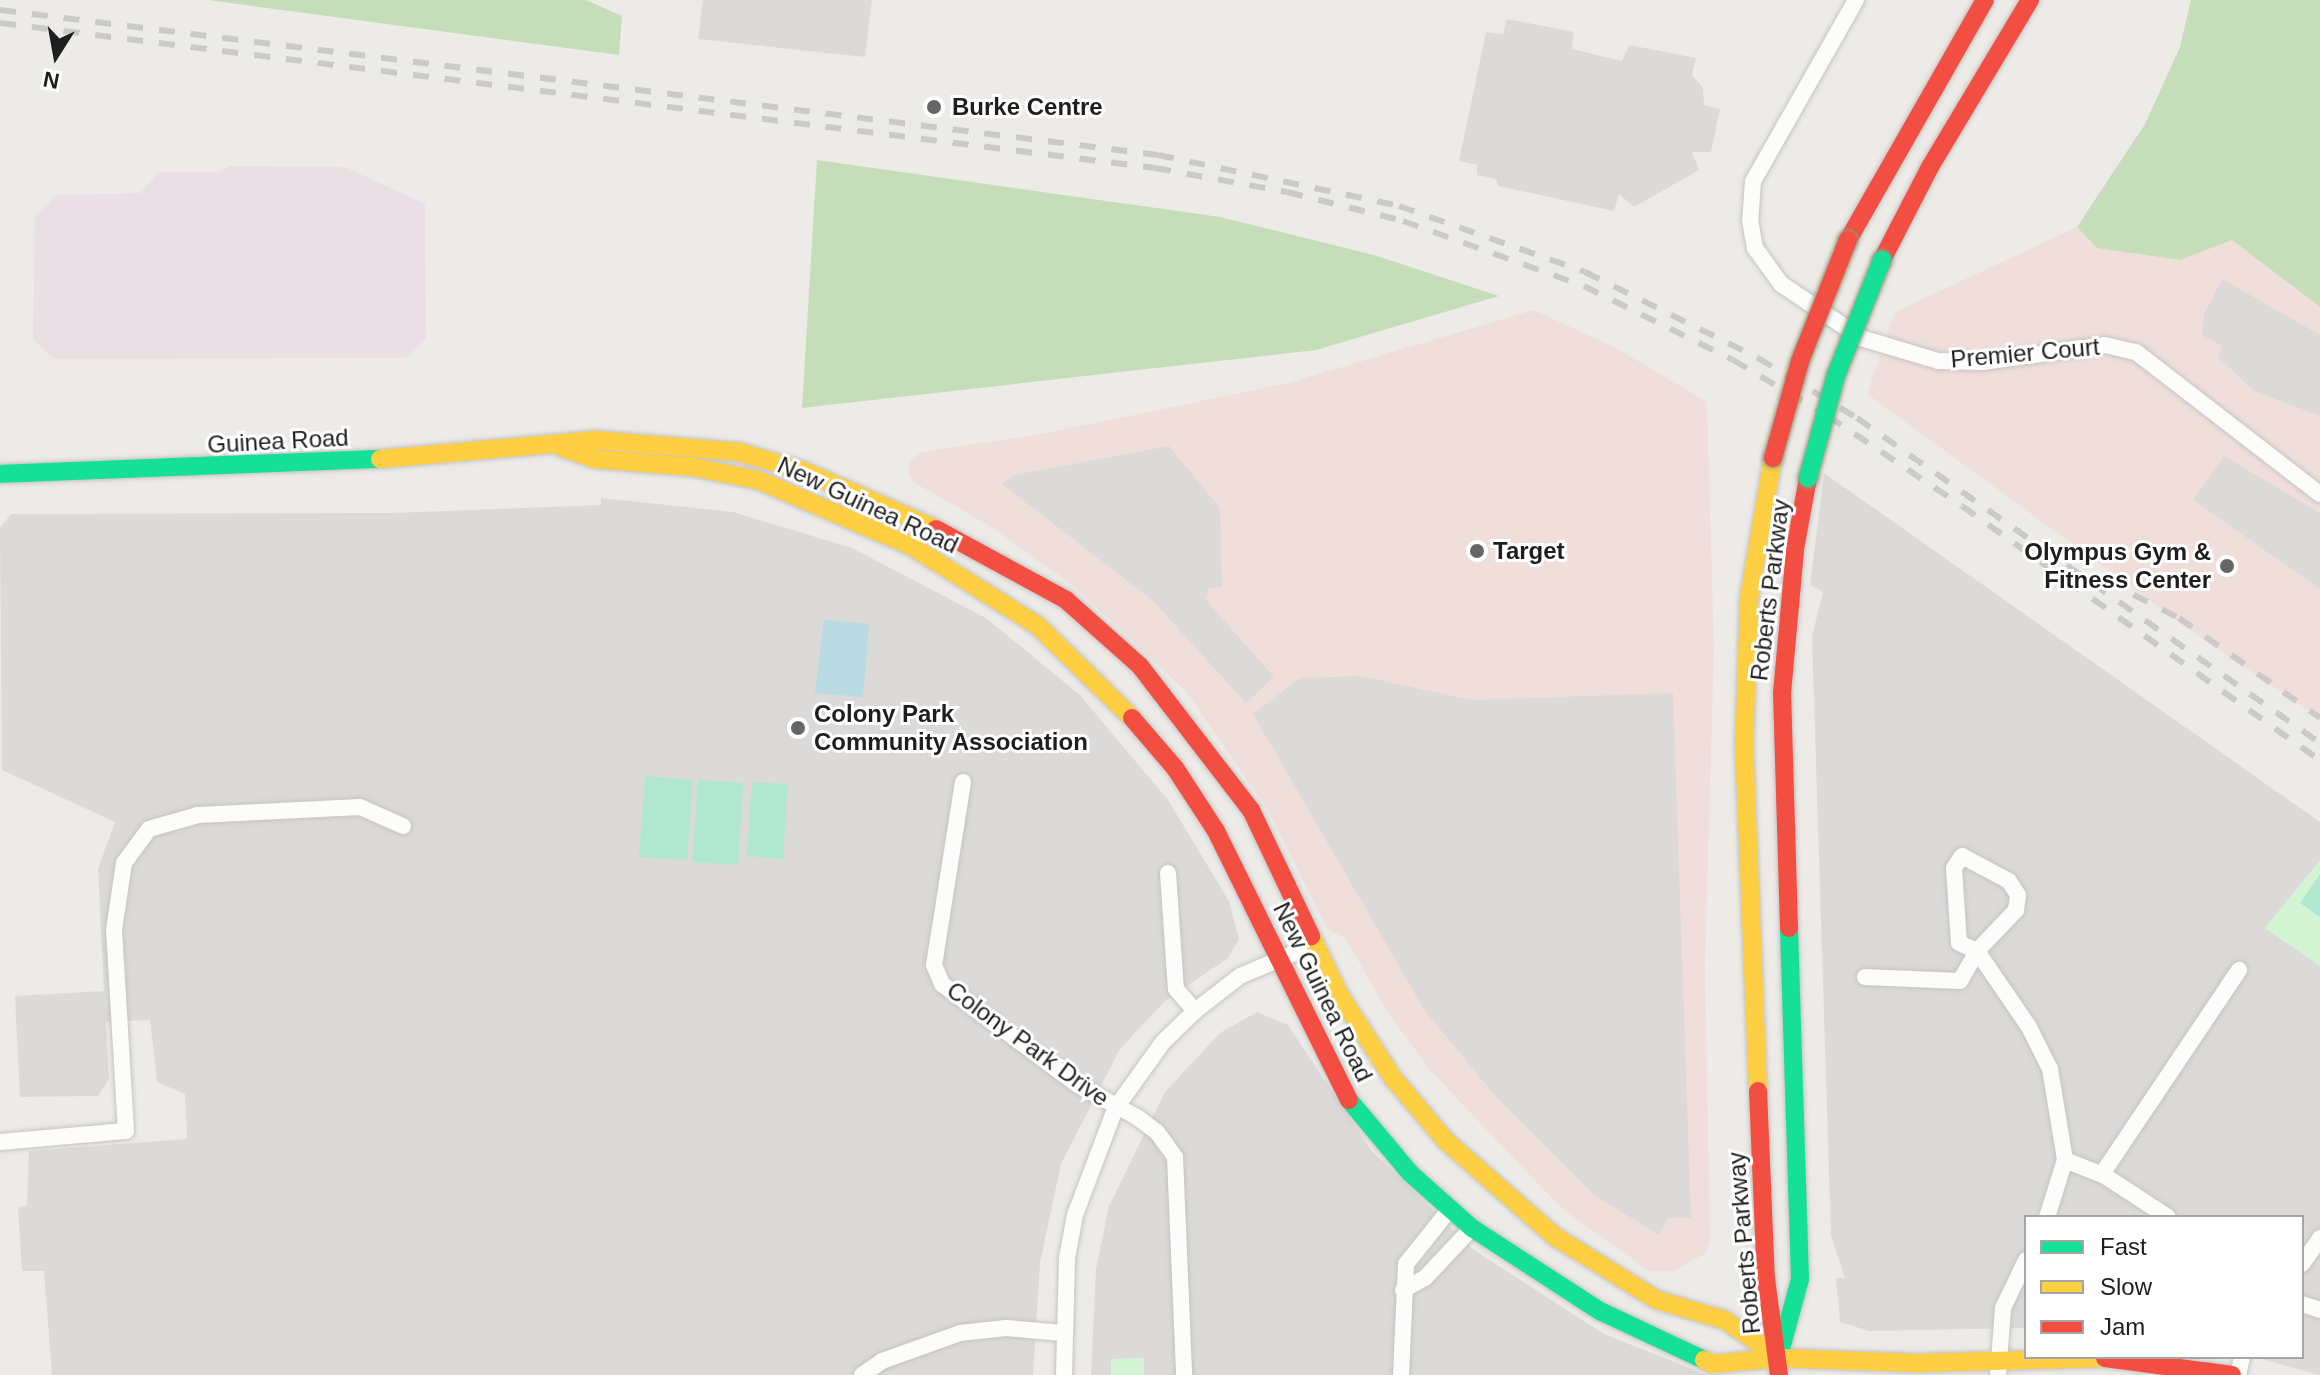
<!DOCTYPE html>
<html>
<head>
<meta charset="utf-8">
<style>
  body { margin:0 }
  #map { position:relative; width:2320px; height:1375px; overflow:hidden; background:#edebe7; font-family:Arial,sans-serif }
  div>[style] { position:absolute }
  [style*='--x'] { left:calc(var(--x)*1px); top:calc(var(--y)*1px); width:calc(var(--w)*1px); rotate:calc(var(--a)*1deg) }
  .residential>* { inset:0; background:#dcdad8 }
  .commercial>* { inset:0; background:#f0dedb }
  .industrial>* { inset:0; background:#ebdfe6 }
  .religious>* { inset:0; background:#dbdad8 }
  .forest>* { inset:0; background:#c6ddba }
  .park>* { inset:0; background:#d3f5d3 }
  .pitch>* { inset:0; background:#afe8cf }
  .water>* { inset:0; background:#b8dae3 }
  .roads { filter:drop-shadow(0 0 2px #c5c4c3) drop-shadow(0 0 2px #c5c4c3) }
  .street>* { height:16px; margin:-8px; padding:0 8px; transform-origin:8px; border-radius:8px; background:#fcfcfb }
  .fast>* { height:18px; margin:-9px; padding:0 9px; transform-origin:9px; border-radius:9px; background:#16e098 }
  .slow>* { height:18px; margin:-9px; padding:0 9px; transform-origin:9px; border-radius:9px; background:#ffcf43 }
  .jam>* { height:18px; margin:-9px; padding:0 9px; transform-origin:9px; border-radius:9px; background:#f24e42 }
  .rail>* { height:6px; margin-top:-3px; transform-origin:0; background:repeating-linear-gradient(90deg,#cacac9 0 16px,transparent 0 32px) }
  .bridges { filter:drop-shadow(0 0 2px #96977e) drop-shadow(0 0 2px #96977e) }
  .fast-bridge>* { height:18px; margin:-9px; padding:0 9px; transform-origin:9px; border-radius:9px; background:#16e098 }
  .jam-bridge>* { height:18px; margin:-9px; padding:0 9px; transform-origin:9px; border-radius:9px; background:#f24e42 }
  .dots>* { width:22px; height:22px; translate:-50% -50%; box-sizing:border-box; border:4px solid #fff; border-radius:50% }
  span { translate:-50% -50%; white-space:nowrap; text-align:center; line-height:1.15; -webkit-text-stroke:6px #fff; paint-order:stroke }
  .poi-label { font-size:24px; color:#1e1e1e; font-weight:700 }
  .left { translate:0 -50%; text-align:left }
  .right { translate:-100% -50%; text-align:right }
  .street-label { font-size:24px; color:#1e1e1e }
  .legend { position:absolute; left:2024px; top:1215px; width:280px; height:144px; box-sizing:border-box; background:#fff; border:2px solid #a5a5a5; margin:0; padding:10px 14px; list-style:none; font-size:24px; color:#1e1e1e }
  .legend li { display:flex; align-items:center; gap:16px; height:40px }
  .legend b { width:40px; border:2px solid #a5a5a5 }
  .north { position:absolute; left:16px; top:16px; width:80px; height:80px; -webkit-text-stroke:6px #fff; paint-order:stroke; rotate:191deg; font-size:22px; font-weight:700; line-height:32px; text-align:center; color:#1e1e1e }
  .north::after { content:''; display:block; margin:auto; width:28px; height:36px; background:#1e1e1e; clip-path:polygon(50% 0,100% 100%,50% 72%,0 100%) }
</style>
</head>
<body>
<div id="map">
  <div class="residential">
    <div style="clip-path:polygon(1824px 473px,2320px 822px,2320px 1375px,2254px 1357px,2302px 1357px,2302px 1217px,2026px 1217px,2026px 1328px,1869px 1331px,1840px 1322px,1836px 1278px,1845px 1278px,1831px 1236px,1812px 636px,1823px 592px,1810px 585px)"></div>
    <div style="clip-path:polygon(601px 498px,733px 512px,852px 548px,986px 618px,1080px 695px,1168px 800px,1229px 901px,1239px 939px,1228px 958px,1164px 1002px,1120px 1049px,1061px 1164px,1040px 1263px,1033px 1375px,52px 1375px,44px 1271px,22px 1271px,18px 1207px,27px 1206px,29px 1151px,187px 1139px,185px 1094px,157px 1082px,150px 1020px,106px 1022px,109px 1079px,98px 1096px,20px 1097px,15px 996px,104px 991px,98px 869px,115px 822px,2px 770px,0 528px,11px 514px,392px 513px,601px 505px)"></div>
    <div style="clip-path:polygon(1257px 1012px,1288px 1025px,1371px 1150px,1474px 1250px,1604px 1334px,1707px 1375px,1091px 1375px,1096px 1269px,1109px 1206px,1165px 1092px,1220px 1033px)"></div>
  </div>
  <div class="commercial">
    <div style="clip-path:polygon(2077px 227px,2097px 248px,2180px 260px,2232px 240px,2320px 307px,2320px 718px,2200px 637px,1867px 394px,1895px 312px)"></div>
    <div style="clip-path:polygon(1534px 310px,1618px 349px,1707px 402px,1714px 648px,1705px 966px,1710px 1240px,1706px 1253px,1673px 1271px,1649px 1271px,1560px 1207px,1429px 1069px,1387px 1011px,1346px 939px,1327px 928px,1268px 810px,1185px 690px,1071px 584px,988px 525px,915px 483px,908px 473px,910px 460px,922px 452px,1047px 433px,1288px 383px)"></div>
  </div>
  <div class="industrial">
    <div style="clip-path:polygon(229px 166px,345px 167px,425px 204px,426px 339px,406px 358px,54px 359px,33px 339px,35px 216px,57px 195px,140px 193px,159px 172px,220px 172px)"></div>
  </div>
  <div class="religious">
    <div style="clip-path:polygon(703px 0,872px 0,865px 57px,698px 39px)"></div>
    <div style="clip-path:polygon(1507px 19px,1574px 32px,1572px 49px,1622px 61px,1629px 45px,1696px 58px,1692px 75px,1703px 88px,1704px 105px,1720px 109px,1711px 152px,1692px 152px,1699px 170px,1634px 207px,1619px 194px,1614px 211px,1498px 186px,1496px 179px,1477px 175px,1477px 165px,1459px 161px,1486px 32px,1503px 34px)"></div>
    <div style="clip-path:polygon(2222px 279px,2320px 335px,2320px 416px,2254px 391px,2218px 357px,2223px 346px,2202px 335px,2204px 315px)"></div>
    <div style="clip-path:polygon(1169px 446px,1220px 508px,1222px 587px,1209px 588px,1206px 600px,1274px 677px,1246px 703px,1152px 600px,1002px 484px,1015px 475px)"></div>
    <div style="clip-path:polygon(2224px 456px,2320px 513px,2320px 589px,2193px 500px)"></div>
    <div style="clip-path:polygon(750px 542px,780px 562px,779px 570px,791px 581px,773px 742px,755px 746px,717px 738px,730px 582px)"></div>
    <div style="clip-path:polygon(1360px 676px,1472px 700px,1673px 693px,1691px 1218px,1668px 1218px,1659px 1235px,1594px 1195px,1497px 1098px,1425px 1011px,1253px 714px,1300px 678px)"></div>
    <div style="clip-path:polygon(2125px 1195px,2153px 1217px,2124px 1217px,2114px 1209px)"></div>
  </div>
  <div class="forest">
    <div style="clip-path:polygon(208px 0,586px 0,622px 16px,619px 55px)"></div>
    <div style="clip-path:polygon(2191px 0,2320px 0,2320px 307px,2232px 240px,2180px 260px,2097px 248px,2077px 227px,2145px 124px,2180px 47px)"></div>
    <div style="clip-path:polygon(817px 160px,1220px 217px,1374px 255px,1499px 296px,1316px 350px,802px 408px)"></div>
  </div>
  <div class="park">
    <div style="clip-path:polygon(2320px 860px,2320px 966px,2265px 928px)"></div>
    <div style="clip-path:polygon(1144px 1358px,1144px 1375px,1111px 1375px,1111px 1359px)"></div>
  </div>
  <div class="pitch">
    <div style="clip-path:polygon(645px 776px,693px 780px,687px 860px,639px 857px)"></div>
    <div style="clip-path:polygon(698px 780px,743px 783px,738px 865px,692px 862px)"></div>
    <div style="clip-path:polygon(752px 782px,788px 784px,783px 859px,747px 856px)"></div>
    <div style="clip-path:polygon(2320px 874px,2320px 917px,2300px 903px)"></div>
  </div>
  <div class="water">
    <div style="clip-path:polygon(824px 620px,869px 624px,863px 697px,815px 693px)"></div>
  </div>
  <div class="roads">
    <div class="street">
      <div style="--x:1856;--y:0;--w:208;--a:119.6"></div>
      <div style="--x:1753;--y:181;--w:39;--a:94"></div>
      <div style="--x:1750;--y:220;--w:28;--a:80"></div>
      <div style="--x:1755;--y:248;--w:44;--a:54.2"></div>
      <div style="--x:1781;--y:284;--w:97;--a:34"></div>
      <div style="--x:1861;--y:338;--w:80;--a:16.6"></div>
      <div style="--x:1938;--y:361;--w:45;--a:1.3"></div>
      <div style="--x:1983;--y:362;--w:123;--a:-7.9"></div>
      <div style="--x:2105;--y:345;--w:32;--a:13"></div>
      <div style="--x:2136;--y:352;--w:232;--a:37.7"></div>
      <div style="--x:963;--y:782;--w:185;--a:99"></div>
      <div style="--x:934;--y:965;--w:21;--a:67"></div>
      <div style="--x:942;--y:984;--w:169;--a:36.6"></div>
      <div style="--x:1078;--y:1085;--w:67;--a:28.5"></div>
      <div style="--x:1137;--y:1117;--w:25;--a:37"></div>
      <div style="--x:1157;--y:1132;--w:31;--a:54"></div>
      <div style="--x:1175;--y:1157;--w:218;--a:87.6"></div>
      <div style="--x:1168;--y:873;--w:116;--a:86.1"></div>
      <div style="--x:1176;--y:989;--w:29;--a:49"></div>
      <div style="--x:1865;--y:977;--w:95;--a:2.4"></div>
      <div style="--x:1960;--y:981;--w:34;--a:-60"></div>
      <div style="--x:1977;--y:951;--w:57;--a:-46.4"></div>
      <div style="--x:2016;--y:910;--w:15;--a:-82"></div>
      <div style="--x:2018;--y:895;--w:17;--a:-123"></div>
      <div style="--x:2009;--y:881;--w:53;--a:-152"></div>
      <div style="--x:1962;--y:856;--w:14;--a:124"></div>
      <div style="--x:1954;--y:868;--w:75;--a:86.2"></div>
      <div style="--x:1959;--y:943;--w:20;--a:24"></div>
      <div style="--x:1977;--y:951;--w:92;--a:55.6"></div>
      <div style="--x:2029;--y:1027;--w:47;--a:63.4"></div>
      <div style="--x:2050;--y:1069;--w:92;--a:80.6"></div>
      <div style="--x:2065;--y:1160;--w:60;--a:107.5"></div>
      <div style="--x:0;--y:1142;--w:126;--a:-5"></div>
      <div style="--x:126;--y:1131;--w:201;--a:-93.4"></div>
      <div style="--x:114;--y:930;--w:68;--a:-81.5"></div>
      <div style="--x:124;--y:863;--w:42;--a:-53.7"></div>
      <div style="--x:149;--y:829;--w:51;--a:-15.9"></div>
      <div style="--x:198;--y:815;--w:162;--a:-2.8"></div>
      <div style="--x:360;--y:807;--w:47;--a:23.8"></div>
      <div style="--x:2065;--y:1160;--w:43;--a:21.8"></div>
      <div style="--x:2105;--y:1176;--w:75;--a:33.1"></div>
      <div style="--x:2102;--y:1174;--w:246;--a:-56.1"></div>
      <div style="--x:2302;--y:1264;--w:32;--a:-55"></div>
      <div style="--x:1403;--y:1290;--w:25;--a:-29"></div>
      <div style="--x:1425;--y:1278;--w:69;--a:-46.8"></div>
      <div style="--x:2302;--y:1304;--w:19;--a:18"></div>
      <div style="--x:862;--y:1375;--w:24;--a:-35"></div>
      <div style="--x:882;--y:1361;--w:83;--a:-19.7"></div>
      <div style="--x:960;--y:1333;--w:46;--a:-6.2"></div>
      <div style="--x:1006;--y:1328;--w:57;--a:5"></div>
      <div style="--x:1064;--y:1375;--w:117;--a:-88.5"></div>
      <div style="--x:1067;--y:1258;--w:44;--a:-79.5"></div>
      <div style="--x:1075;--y:1215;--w:113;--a:-69.3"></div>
      <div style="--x:1115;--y:1109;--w:82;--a:-54.4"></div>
      <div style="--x:1163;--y:1042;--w:45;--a:-44.1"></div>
      <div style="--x:1195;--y:1011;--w:57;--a:-37.9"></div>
      <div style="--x:1240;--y:976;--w:79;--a:-23"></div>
      <div style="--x:1401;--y:1375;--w:111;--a:-87.4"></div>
      <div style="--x:1406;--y:1264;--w:70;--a:-51.3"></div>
      <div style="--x:1998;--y:1375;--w:67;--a:-85.7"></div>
      <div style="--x:2003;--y:1308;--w:53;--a:-64.4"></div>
      <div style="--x:2238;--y:1375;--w:18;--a:-77"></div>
    </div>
    <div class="fast">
      <div style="--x:0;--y:474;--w:380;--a:-2.3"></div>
      <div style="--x:1349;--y:1100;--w:95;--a:50.1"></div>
      <div style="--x:1410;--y:1173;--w:83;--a:41.6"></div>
      <div style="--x:1472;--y:1228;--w:153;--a:33"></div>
      <div style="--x:1600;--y:1311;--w:115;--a:25.2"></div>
      <div style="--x:1781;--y:1349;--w:73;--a:-74.8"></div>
      <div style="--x:1800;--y:1279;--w:351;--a:-91.8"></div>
    </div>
    <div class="slow">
      <div style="--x:563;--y:448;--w:34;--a:19"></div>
      <div style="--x:595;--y:459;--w:98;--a:4.7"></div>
      <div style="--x:693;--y:467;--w:66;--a:11.3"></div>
      <div style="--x:758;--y:480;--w:167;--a:23.3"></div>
      <div style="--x:911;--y:546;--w:150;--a:32.2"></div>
      <div style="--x:1038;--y:626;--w:132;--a:44.4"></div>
      <div style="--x:380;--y:459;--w:217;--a:-5"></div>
      <div style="--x:596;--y:440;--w:144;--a:4.8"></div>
      <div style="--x:739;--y:452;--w:68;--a:16.3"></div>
      <div style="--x:804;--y:471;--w:144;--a:23.7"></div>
      <div style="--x:1311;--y:936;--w:64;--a:64.2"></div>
      <div style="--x:1339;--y:994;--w:100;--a:57.3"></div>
      <div style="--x:1393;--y:1078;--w:82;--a:49.9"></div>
      <div style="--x:1446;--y:1141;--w:144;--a:41.3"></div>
      <div style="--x:1554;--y:1236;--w:121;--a:31.9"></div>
      <div style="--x:1657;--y:1300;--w:71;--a:16.4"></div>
      <div style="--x:1725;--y:1320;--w:66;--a:35.1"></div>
      <div style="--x:1758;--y:1091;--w:342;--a:-92.3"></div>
      <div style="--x:1744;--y:749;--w:151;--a:-88.1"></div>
      <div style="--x:1749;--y:598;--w:142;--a:-80.3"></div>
      <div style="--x:1704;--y:1360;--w:10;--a:24"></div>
      <div style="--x:1713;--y:1364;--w:66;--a:-5.2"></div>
      <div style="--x:1779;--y:1358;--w:137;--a:2.1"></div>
      <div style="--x:1916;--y:1363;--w:189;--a:-1.5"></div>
    </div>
    <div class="jam">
      <div style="--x:1848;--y:240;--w:276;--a:-60.3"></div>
      <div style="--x:1882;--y:260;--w:105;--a:-62.7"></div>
      <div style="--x:1930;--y:167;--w:195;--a:-59.1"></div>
      <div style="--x:936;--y:529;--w:148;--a:28.6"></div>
      <div style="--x:1066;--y:600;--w:99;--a:41.7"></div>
      <div style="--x:1140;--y:666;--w:182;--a:52.4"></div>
      <div style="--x:1251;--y:810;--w:140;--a:64.5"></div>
      <div style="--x:1132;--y:718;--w:66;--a:49.3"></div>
      <div style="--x:1175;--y:768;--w:75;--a:56.9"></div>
      <div style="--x:1216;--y:831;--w:300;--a:63.7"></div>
      <div style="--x:1789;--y:928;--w:235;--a:-91.7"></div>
      <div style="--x:1782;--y:693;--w:145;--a:-84.8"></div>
      <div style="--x:1795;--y:549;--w:72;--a:-79.6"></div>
      <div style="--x:1758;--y:1091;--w:188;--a:87.6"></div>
      <div style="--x:1766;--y:1279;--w:97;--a:82.3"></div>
      <div style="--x:2105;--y:1358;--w:128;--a:7.6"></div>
    </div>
  </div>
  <div class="rail">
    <div style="--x:0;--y:10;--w:1167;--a:7.14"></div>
    <div style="--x:1158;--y:155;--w:246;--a:11.9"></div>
    <div style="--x:1399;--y:206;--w:197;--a:19.5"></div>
    <div style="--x:1585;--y:272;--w:193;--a:26.4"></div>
    <div style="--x:1758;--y:358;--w:116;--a:31.2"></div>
    <div style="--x:1857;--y:418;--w:566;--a:35.07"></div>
    <div style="--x:0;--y:23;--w:1164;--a:7.16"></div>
    <div style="--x:1155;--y:168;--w:134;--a:10.3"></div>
    <div style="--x:1287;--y:192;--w:120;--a:14"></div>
    <div style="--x:1403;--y:221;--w:192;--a:19.8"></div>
    <div style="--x:1584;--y:286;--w:166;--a:26.4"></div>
    <div style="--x:1733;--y:360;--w:110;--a:30.5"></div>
    <div style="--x:1828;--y:416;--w:161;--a:33.9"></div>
    <div style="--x:1962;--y:506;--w:439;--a:35.4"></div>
    <div style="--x:2105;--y:580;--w:83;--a:27.2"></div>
    <div style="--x:2179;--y:618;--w:173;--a:35.3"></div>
  </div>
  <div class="bridges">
    <div class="fast-bridge">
      <div style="--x:1808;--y:478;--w:107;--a:-74.8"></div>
      <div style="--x:1836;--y:375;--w:124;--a:-68.2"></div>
    </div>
    <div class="jam-bridge">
      <div style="--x:1773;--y:458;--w:101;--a:-74.4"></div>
      <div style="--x:1800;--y:361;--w:130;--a:-68.4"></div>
    </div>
  </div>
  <div class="dots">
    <div style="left:934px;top:107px;background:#666664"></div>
    <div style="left:1477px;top:551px;background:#666664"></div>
    <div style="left:2227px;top:566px;background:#666664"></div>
    <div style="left:798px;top:728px;background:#666664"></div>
  </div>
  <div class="poi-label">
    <span class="left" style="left:952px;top:107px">Burke Centre</span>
    <span class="left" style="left:1493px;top:551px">Target</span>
    <span class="right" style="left:2211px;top:566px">Olympus Gym &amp;<br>Fitness Center</span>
    <span class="left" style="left:814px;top:728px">Colony Park<br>Community Association</span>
  </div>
  <div class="street-label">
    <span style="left:2025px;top:353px;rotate:-5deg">Premier Court</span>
    <span style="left:278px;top:441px;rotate:-3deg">Guinea Road</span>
    <span style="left:868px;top:505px;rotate:25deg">New Guinea Road</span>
    <span style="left:1770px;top:590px;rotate:-83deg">Roberts Parkway</span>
    <span style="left:1323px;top:992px;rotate:64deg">New Guinea Road</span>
    <span style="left:1028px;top:1044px;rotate:36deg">Colony Park Drive</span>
    <span style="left:1744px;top:1243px;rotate:-95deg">Roberts Parkway</span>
  </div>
  <ul class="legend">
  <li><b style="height:10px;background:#16e098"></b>Fast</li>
  <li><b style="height:10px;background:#ffcf43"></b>Slow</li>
  <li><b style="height:10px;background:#f24e42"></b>Jam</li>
  </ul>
  <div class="north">N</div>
</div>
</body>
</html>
